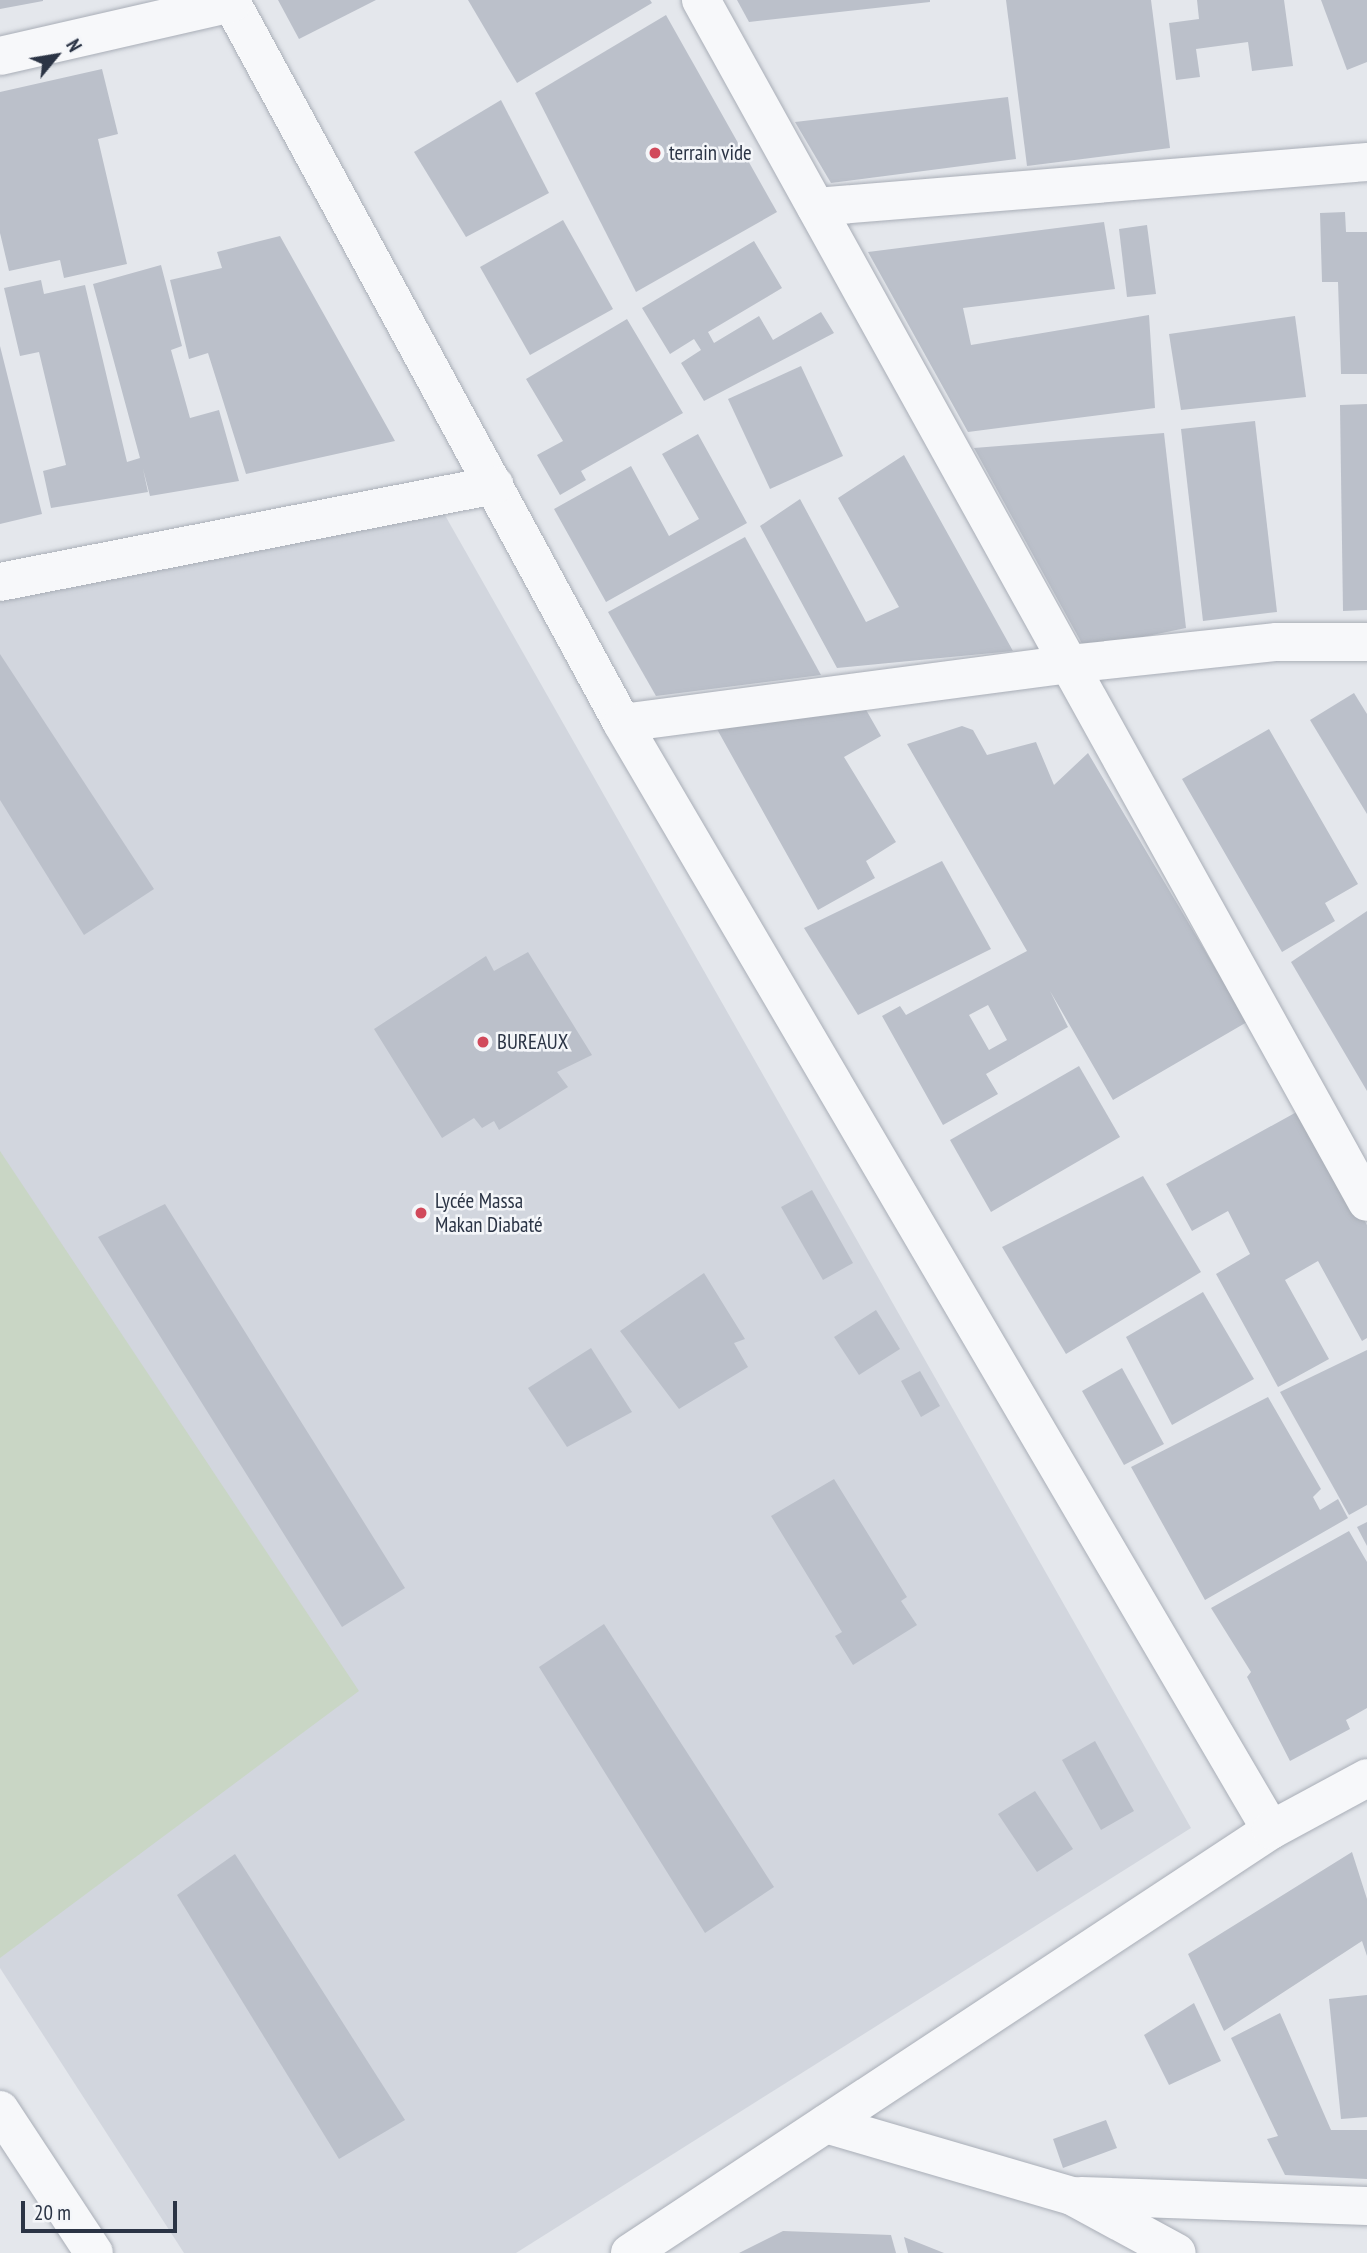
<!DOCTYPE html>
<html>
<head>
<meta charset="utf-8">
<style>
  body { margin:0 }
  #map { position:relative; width:1367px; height:2253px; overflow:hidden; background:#e4e7ec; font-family:"PT Sans Narrow",sans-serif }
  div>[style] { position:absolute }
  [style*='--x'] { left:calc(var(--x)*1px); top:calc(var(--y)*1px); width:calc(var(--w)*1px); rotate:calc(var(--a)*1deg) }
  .built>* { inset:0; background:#d2d6de }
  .green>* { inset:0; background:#c9d6c5 }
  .building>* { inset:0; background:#bbc0ca }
  .roads { filter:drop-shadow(0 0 2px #a9aeb7) drop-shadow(0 0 2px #a9aeb7) }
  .street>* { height:38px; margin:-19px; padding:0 19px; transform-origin:19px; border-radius:19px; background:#f7f8fa }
  .dots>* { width:19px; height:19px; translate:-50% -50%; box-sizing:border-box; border:4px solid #f4f6f9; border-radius:50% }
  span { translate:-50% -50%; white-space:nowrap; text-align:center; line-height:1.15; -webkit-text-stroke:5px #f4f6f9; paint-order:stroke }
  .poi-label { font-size:21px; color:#2b3445 }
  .left { translate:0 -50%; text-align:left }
  .north { position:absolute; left:21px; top:21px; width:70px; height:70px; -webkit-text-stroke:5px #f4f6f9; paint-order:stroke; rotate:60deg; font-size:19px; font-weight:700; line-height:28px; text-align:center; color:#2b3445 }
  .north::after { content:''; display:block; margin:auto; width:24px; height:32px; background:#2b3445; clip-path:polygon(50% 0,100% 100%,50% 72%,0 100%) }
  .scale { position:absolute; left:21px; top:2201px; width:156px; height:32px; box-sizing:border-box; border:4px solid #2b3445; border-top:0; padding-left:9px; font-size:21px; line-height:24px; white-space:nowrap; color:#2b3445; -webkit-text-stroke:5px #f4f6f9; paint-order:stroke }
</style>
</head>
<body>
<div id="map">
  <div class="built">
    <div style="clip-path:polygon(442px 510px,1191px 1828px,516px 2253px,184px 2253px,0 1968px,0 599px)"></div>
  </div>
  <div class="green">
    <div style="clip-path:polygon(0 1151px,359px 1691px,0 1958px)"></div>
  </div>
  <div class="building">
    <div style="clip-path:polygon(0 0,43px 0,43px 1px,0 9px)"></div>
    <div style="clip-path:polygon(278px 0,376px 0,299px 39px)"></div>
    <div style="clip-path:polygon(468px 0,650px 0,652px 3px,517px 83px)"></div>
    <div style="clip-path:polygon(737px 0,930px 0,930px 2px,749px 22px)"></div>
    <div style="clip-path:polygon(1006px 0,1151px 0,1170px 148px,1027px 166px)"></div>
    <div style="clip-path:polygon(1197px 0,1284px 0,1293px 66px,1252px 71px,1248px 42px,1196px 49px,1200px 77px,1176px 80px,1169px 23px,1199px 19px)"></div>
    <div style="clip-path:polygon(1321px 0,1367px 0,1367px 62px,1347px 70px)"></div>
    <div style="clip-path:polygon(666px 15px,777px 212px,636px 292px,535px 93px)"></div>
    <div style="clip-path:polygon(102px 69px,118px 134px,98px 139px,127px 264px,64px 278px,60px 260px,9px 271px,0 233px,0 92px)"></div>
    <div style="clip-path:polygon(1008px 97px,1016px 159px,831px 183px,795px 122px)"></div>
    <div style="clip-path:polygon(501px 100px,549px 193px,466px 237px,414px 152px)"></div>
    <div style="clip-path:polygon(1345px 212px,1346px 232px,1367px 232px,1367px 374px,1341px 374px,1338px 282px,1322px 282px,1320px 213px)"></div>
    <div style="clip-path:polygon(563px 220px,613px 309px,530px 355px,480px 267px)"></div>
    <div style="clip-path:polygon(1104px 222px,1115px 289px,963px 308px,971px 345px,1149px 315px,1155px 408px,968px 432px,868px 252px)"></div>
    <div style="clip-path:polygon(1147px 225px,1156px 294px,1127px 297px,1119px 229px)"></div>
    <div style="clip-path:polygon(280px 236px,395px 441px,246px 474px,208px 353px,189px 359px,170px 280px,222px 268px,217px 252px)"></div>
    <div style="clip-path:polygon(754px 241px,782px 288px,708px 332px,714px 343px,759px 316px,773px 340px,821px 312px,834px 333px,704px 401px,681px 363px,701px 350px,694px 339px,670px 354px,642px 308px)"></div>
    <div style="clip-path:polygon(161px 265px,182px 346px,171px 350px,190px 418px,219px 410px,239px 481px,150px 496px,143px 469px,148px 492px,51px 508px,43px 471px,66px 465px,39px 352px,20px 356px,4px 288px,41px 280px,44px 294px,85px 285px,127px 462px,140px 458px,93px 284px)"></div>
    <div style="clip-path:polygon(1295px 316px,1306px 397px,1181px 410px,1169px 334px)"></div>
    <div style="clip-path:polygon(627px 319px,683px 413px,581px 471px,586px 480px,560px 495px,537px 455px,563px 441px,526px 379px)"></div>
    <div style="clip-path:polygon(0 346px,42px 514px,0 524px)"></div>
    <div style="clip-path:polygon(801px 366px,843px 456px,770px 489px,728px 399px)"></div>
    <div style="clip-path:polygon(1367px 404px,1367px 610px,1343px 611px,1340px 405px)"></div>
    <div style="clip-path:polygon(1255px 421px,1277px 612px,1203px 621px,1181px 429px)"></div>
    <div style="clip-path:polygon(1164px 433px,1186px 628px,1085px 649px,974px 448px)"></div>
    <div style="clip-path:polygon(698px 434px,747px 523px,606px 602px,554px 509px,631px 466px,669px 536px,699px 519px,662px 454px)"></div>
    <div style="clip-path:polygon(904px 455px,1013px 651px,837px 668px,760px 526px,800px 499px,866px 622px,899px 607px,838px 498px)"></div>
    <div style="clip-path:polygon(745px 537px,821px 675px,656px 696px,608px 612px)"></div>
    <div style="clip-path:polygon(0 654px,154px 889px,84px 935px,0 800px)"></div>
    <div style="clip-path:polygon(1354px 693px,1367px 714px,1367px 814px,1310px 720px)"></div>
    <div style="clip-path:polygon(861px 701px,881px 736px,844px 757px,896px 842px,866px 861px,875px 878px,818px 910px,713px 722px)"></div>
    <div style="clip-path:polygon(evenodd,962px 726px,973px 730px,987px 755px,1036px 742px,1054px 785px,1088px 753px,1217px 971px,1244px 954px,1247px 1022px,1113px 1100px,1050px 991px,1068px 1027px,986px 1074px,998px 1094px,943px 1125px,882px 1016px,900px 1006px,906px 1015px,1027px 951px,907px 744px,962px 726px,988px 1005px,1007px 1040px,989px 1050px,969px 1015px,988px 1005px)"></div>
    <div style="clip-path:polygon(1269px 729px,1358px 884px,1325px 903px,1335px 921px,1282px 952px,1182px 779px)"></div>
    <div style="clip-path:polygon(942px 861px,991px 949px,858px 1015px,804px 928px)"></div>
    <div style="clip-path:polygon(1367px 911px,1367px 1091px,1291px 962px)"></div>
    <div style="clip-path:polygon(528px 952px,592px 1055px,557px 1072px,568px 1087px,499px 1130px,494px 1121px,482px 1128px,474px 1118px,442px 1138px,374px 1029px,486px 956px,494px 971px)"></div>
    <div style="clip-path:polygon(1079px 1066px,1120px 1137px,991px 1212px,950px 1140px)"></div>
    <div style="clip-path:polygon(1302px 1109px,1367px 1225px,1367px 1338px,1362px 1341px,1318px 1261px,1285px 1280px,1329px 1359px,1278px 1387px,1216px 1274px,1250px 1254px,1228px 1211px,1192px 1231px,1166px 1184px)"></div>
    <div style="clip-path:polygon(1143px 1176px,1201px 1272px,1066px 1354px,1002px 1247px)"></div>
    <div style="clip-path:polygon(812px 1190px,853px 1263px,823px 1280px,781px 1207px)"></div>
    <div style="clip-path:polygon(165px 1204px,405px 1588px,342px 1627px,98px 1237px)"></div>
    <div style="clip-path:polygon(704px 1273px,745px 1339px,734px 1343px,748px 1367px,679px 1409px,620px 1331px)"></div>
    <div style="clip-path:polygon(1203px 1292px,1254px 1379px,1172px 1425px,1126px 1337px)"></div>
    <div style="clip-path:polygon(876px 1310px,900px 1349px,859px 1375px,834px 1337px)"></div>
    <div style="clip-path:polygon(591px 1348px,632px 1412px,567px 1447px,528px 1388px)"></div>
    <div style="clip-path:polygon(1367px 1350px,1367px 1505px,1349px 1515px,1280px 1392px)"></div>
    <div style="clip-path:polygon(1122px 1368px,1164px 1444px,1124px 1465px,1082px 1391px)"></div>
    <div style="clip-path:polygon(920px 1371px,940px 1406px,921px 1417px,901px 1381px)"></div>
    <div style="clip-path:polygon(1268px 1397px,1321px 1489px,1313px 1497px,1320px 1510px,1338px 1499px,1348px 1518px,1205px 1600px,1131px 1467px)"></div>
    <div style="clip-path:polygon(834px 1479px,907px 1597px,901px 1601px,917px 1625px,853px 1665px,835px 1636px,842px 1632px,771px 1516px)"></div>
    <div style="clip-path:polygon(1367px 1522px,1367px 1546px,1357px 1527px)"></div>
    <div style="clip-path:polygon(1349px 1531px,1367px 1562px,1367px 1708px,1346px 1720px,1350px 1729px,1290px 1761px,1247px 1677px,1251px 1672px,1211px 1608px)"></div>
    <div style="clip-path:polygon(604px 1624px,774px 1887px,705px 1933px,539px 1667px)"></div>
    <div style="clip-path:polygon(1095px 1741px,1134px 1811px,1101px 1830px,1062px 1760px)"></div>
    <div style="clip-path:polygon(1035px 1791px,1073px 1849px,1037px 1872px,998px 1814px)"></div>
    <div style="clip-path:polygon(1352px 1852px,1367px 1899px,1367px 1956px,1362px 1941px,1224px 2031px,1188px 1954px)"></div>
    <div style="clip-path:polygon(235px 1854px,405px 2120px,339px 2159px,177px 1895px)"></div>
    <div style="clip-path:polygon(1367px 1995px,1367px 2117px,1341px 2119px,1329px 1999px)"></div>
    <div style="clip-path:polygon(1194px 2003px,1221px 2061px,1169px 2085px,1144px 2035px)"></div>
    <div style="clip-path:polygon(1280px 2013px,1331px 2130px,1367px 2130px,1367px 2179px,1285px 2175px,1267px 2139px,1278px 2136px,1231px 2038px)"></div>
    <div style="clip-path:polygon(1106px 2120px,1117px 2148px,1063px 2168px,1053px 2139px)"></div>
    <div style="clip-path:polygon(783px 2231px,891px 2235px,896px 2253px,739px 2253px)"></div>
    <div style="clip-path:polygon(904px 2237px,944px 2253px,908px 2253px)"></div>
  </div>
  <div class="roads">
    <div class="street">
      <div style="--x:230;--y:0;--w:822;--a:61.53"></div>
      <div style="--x:622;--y:723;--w:1283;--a:59.62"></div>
      <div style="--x:701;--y:0;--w:1374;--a:61.01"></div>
      <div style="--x:0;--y:56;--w:238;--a:-12.9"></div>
      <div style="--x:816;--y:207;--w:553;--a:-4.67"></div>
      <div style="--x:0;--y:582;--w:504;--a:-11.09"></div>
      <div style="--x:622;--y:723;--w:452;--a:-7.5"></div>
      <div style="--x:1070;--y:664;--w:208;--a:-6.1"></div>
      <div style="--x:1277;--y:642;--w:90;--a:0"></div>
      <div style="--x:0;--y:2110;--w:171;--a:56.7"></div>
      <div style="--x:826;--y:2124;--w:256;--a:16.3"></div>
      <div style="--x:1072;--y:2196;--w:119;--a:28.5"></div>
      <div style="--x:1081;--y:2196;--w:286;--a:2"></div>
      <div style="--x:630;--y:2253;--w:768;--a:-33.42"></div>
      <div style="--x:1271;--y:1830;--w:109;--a:-28.4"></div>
    </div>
  </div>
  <div class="dots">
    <div style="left:655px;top:153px;background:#d1495b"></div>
    <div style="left:483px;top:1042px;background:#d1495b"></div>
    <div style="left:421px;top:1213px;background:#d1495b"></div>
  </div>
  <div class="poi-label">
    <span class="left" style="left:669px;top:153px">terrain vide</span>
    <span class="left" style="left:497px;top:1042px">BUREAUX</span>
    <span class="left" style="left:435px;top:1213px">Lycée Massa<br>Makan Diabaté</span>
  </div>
  <div class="north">N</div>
  <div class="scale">20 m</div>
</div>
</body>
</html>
